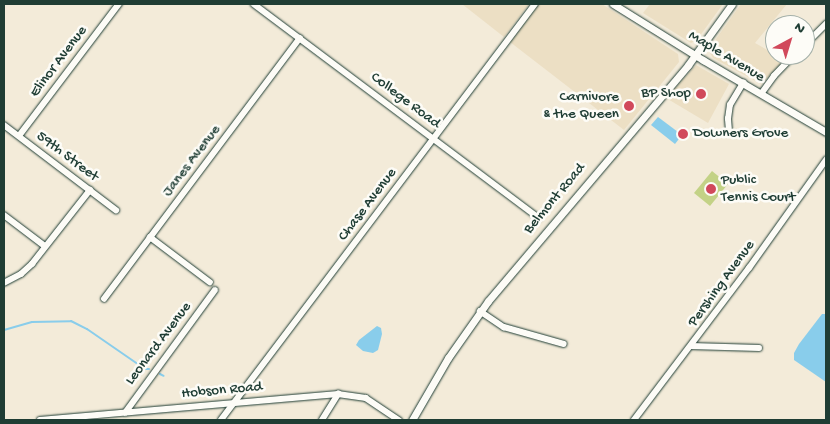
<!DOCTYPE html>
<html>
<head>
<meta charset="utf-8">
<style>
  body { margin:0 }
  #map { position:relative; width:830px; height:424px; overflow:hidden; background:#f3ebd9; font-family:"Gochi Hand",sans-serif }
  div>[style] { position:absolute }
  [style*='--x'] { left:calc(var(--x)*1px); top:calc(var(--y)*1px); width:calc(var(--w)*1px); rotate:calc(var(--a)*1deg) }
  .built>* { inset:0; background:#ecdfc4 }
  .green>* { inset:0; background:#c3d286 }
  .water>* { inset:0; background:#89cdeb }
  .stream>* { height:2px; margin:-1px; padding:0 1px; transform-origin:1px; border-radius:1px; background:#89cdeb }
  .roads { filter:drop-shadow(0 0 1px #1f3d34) drop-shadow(0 0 1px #1f3d34) }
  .minor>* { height:5.5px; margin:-2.75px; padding:0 2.75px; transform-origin:2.75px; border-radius:2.75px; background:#fdfcf7 }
  .major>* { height:7px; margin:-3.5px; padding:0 3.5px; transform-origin:3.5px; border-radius:3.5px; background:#fdfcf7 }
  .dots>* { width:14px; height:14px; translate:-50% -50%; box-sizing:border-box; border:2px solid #fdfcf7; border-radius:50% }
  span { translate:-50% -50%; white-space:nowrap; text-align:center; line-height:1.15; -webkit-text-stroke:5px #fdfcf7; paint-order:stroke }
  .street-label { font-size:15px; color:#1f3d34 }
  .poi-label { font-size:15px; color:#1f3d34 }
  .right { translate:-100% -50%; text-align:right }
  .left { translate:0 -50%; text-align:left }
  .frame { position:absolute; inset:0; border:5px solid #1f3d34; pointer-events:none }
  .north { position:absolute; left:765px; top:15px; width:50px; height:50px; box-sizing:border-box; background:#fdfcf7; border:1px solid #a4b0a9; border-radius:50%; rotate:39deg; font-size:14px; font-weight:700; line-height:20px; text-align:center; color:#1f3d34 }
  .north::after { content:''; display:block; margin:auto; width:18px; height:22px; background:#d1495b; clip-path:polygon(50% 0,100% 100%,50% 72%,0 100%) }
</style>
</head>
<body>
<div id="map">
  <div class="built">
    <div style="clip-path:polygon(462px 4px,529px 4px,504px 37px)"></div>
    <div style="clip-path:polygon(539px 4px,602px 4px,678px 54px,679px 62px,624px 130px,510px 42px)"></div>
    <div style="clip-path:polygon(650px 4px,723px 4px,697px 40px,691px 43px,643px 13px)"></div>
    <div style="clip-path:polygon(741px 4px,787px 4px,755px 43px,785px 60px,761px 84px,713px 58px,710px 53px,711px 46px)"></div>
    <div style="clip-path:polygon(696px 65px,729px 84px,708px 123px,666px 98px)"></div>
  </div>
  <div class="green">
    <div style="clip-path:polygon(712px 171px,728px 184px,710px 206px,694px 193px)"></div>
  </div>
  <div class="water">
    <div style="clip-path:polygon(658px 117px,682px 135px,675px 144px,651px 125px)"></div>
    <div style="clip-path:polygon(822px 314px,826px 314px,826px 382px,794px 360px,794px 353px,799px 344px)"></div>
    <div style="clip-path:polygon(377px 326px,381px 328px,382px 334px,378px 350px,373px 353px,363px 351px,356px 345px,359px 340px)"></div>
  </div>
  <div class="stream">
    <div style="--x:4;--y:330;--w:29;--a:-16"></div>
    <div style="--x:32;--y:322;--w:39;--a:-1"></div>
    <div style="--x:71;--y:321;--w:18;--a:27"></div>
    <div style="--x:87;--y:329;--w:70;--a:34.6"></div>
    <div style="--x:145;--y:369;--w:4;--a:0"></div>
    <div style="--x:160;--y:374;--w:4;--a:27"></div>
  </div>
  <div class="roads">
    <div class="minor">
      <div style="--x:254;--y:4;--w:356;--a:36.9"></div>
      <div style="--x:805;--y:45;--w:30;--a:-45"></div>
      <div style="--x:761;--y:94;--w:22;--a:-54"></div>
      <div style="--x:774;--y:76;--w:29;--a:-46"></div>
      <div style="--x:4;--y:125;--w:141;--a:37.2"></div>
      <div style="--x:729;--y:131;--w:12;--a:-95"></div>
      <div style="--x:728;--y:119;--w:14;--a:-82"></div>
      <div style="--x:730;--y:105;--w:26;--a:-59"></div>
      <div style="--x:19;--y:136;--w:166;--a:-52.9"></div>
      <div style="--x:4;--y:215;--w:51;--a:37.1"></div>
      <div style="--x:150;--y:237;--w:75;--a:36.9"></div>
      <div style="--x:4;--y:283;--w:19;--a:-28"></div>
      <div style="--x:21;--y:274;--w:15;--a:-42"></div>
      <div style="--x:32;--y:264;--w:94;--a:-51.9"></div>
      <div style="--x:104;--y:299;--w:326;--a:-53.1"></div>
      <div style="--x:480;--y:311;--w:29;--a:34"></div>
      <div style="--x:504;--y:327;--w:62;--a:15.8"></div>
      <div style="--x:691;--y:346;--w:68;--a:1.7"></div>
      <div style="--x:125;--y:413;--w:152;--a:-53.8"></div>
      <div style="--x:40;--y:420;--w:299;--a:-5"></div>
      <div style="--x:338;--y:394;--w:28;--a:8"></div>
      <div style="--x:366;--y:398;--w:40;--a:34"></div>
      <div style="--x:221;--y:420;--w:521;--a:-52.95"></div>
      <div style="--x:322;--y:420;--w:31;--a:-58"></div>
      <div style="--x:634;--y:420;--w:191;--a:-52.9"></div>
      <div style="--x:749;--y:268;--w:133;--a:-54.5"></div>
    </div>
    <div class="major">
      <div style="--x:613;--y:4;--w:106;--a:31.9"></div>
      <div style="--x:703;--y:60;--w:143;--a:30.3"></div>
      <div style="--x:412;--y:420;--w:72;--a:-59.9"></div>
      <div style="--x:448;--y:358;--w:70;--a:-54.9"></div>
      <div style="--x:488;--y:301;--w:309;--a:-49.7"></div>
      <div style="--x:688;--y:65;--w:75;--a:-54.2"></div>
    </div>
  </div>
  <div class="dots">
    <div style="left:701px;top:94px;background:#d1495b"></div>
    <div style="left:629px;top:106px;background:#d1495b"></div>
    <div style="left:683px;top:134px;background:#d1495b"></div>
    <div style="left:711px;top:189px;background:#d1495b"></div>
  </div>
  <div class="street-label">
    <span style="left:726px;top:57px;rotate:31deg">Maple Avenue</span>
    <span style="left:59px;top:62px;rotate:-53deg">Elinor Avenue</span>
    <span style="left:405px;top:101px;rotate:37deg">College Road</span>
    <span style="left:67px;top:157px;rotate:37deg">59th Street</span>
    <span style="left:192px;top:161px;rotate:-53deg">Janes Avenue</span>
    <span style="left:555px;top:199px;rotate:-50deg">Belmont Road</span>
    <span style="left:368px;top:205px;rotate:-53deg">Chase Avenue</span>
    <span style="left:722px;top:284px;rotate:-54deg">Pershing Avenue</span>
    <span style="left:159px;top:344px;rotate:-53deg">Leonard Avenue</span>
    <span style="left:222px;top:391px;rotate:-5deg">Hobson Road</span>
  </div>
  <div class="poi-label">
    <span class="right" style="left:691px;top:94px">BP Shop</span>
    <span class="right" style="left:619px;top:106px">Carnivore<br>&amp; the Queen</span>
    <span class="left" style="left:693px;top:134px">Downers Grove</span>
    <span class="left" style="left:721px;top:189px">Public<br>Tennis Court</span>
  </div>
  <div class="frame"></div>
  <div class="north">N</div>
</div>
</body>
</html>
